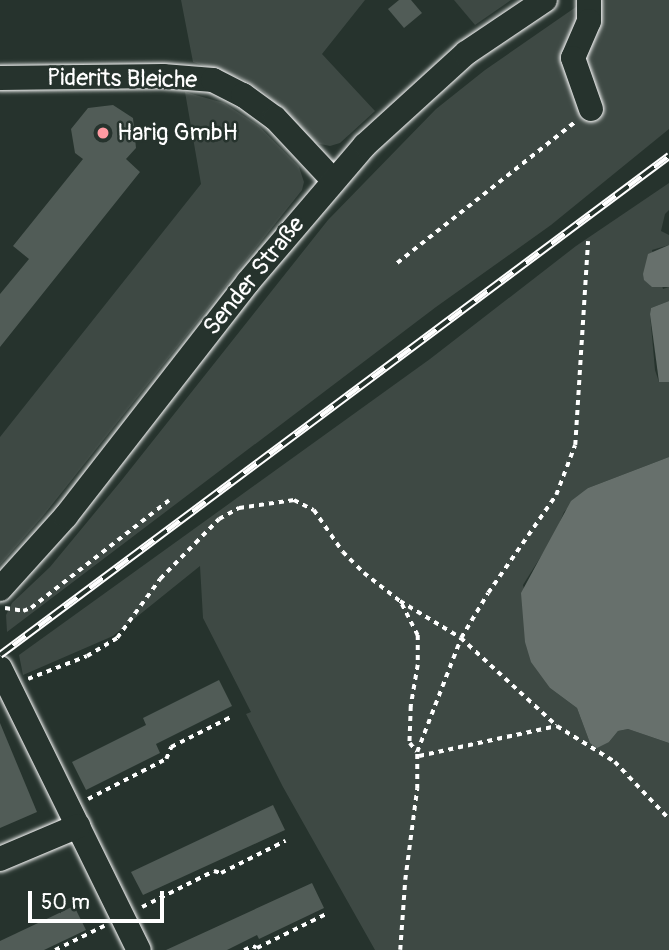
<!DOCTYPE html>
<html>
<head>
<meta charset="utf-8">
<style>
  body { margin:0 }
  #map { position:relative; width:669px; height:950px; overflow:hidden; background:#26332d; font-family:Pangolin,sans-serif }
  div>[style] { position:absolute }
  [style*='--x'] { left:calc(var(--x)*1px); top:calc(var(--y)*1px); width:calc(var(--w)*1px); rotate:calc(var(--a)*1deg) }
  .green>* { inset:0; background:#3e4944 }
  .water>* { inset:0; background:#67706c }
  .building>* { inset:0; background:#515c57 }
  .path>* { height:3.5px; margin-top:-1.75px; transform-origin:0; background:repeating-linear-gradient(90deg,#fff 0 5px,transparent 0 10px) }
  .roads { filter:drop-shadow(0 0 2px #fff) drop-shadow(0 0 2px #fff) }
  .minor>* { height:24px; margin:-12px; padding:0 12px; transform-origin:12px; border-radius:12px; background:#26332d }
  .rail>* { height:8px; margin-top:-4px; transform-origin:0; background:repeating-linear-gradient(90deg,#26332d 0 16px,#fff 0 32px); box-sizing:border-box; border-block:2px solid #fff }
  .dots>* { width:19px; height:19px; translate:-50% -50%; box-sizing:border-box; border:4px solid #26332d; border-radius:50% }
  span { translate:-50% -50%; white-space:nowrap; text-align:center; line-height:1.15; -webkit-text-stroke:5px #26332d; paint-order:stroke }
  .street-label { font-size:24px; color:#fff }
  .poi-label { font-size:24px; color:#fff }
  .left { translate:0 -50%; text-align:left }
  .scale { position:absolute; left:28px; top:891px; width:136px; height:32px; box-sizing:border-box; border:4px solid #fff; border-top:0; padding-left:9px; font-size:21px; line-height:24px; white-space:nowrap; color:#fff; -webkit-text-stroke:5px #26332d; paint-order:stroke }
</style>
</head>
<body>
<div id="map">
  <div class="green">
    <div style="clip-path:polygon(181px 0,365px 0,322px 54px,375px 111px,340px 143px,330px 146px,315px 143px,264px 92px,241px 78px,193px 62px)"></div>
    <div style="clip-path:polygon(454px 0,511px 0,475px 25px)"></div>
    <div style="clip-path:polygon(586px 0,669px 0,669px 129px,551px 225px,436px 307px,7px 632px,6px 615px,12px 603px,50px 567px,121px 481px,328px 220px,436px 109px,485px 70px)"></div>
    <div style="clip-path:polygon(185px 92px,224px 103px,259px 126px,299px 167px,304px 182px,302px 190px,43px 516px,0 565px,0 437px,201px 184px)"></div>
    <div style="clip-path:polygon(669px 183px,669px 210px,665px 214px,661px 231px,669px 235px,669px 245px,652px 250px,663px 289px,669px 287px,669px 301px,651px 308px,650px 314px,655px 370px,659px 382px,669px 382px,669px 457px,588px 488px,564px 512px,555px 534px,523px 585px,550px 688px,577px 708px,590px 743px,609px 742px,618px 731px,628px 729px,669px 743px,669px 950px,375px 950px,283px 787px,246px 714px,251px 712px,203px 618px,200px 566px,113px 636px,23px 675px,19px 655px,430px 359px,576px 246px)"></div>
  </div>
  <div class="water">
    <div style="clip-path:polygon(669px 245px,669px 287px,652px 287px,644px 280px,643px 274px,648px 254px)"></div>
    <div style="clip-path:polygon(669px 301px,669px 382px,659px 382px,650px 314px,651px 308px)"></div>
    <div style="clip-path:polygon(669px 457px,669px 743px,628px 729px,618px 731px,609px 742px,597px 748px,590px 743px,577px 708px,550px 688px,531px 662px,525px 642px,521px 593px,571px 501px,588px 488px)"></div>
  </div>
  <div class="building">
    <div style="clip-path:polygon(399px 0,411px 0,422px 13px,404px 28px,388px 9px)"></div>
    <div style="clip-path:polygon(113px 105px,133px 118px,136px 148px,126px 159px,140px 172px,0 347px,0 294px,29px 259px,13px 246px,83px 159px,75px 153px,71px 129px,88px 108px)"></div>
    <div style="clip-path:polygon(219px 680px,232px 706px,156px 744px,160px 753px,86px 790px,72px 762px,146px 725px,143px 718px)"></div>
    <div style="clip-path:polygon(0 723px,37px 812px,0 828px)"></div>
    <div style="clip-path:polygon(273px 805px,285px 830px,143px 895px,131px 872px)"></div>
    <div style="clip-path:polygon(312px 883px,324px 908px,259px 939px,257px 935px,227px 950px,166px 950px)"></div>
    <div style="clip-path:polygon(74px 906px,86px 930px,44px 950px,0 950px,0 941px)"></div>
  </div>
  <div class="path">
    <div style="--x:397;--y:263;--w:228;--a:-38.4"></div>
    <div style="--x:402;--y:604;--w:35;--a:63"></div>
    <div style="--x:418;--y:635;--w:30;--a:90"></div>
    <div style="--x:418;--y:665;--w:42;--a:99.7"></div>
    <div style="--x:411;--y:706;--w:37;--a:92"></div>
    <div style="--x:410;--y:743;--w:11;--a:52"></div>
    <div style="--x:5;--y:608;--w:18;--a:9"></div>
    <div style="--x:23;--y:611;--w:9;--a:-21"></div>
    <div style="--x:31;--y:608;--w:175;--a:-38"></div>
    <div style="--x:28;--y:679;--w:63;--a:-21.3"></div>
    <div style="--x:87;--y:656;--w:35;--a:-31"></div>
    <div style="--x:117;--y:638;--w:73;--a:-53.9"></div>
    <div style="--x:160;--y:579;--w:84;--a:-45.5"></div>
    <div style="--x:219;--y:519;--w:23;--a:-29"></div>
    <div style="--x:239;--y:508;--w:56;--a:-8.3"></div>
    <div style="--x:294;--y:500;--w:22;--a:27"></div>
    <div style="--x:314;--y:510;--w:51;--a:55.4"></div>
    <div style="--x:343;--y:552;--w:30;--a:45"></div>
    <div style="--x:364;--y:573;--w:46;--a:37.9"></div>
    <div style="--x:400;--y:601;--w:71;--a:31.2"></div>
    <div style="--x:461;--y:638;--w:130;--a:42.5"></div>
    <div style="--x:557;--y:726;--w:68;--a:31.8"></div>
    <div style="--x:615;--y:762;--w:79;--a:46.5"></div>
    <div style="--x:419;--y:756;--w:141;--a:-12.3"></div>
    <div style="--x:88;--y:799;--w:88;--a:-27.1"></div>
    <div style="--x:166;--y:759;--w:13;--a:-67"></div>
    <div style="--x:171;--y:747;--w:69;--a:-26.6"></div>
    <div style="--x:142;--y:907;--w:80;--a:-26.6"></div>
    <div style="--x:214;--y:871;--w:7;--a:16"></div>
    <div style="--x:221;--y:873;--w:72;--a:-26.6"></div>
    <div style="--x:55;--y:950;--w:55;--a:-26.1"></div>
    <div style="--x:244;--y:950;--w:10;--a:-24"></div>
    <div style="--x:253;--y:946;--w:4;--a:27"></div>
    <div style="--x:257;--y:948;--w:77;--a:-26.2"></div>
    <div style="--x:400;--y:950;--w:70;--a:-85.9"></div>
    <div style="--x:405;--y:880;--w:92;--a:-82.5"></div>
    <div style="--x:417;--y:789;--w:37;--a:-90"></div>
    <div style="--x:417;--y:752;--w:122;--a:-68.9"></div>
    <div style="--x:461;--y:638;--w:52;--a:-59"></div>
    <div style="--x:488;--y:593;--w:119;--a:-55.2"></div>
    <div style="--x:556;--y:495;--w:53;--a:-69.2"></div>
    <div style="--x:575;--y:445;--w:204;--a:-86.4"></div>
  </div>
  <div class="roads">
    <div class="minor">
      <div style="--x:589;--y:0;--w:21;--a:90"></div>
      <div style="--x:589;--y:21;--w:40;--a:113.4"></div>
      <div style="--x:573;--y:58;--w:54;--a:70.6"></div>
      <div style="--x:0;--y:78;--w:163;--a:-0.7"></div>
      <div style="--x:163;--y:76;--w:50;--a:4.6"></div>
      <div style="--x:213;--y:80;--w:34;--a:27"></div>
      <div style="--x:243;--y:95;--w:39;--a:36"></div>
      <div style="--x:275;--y:118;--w:85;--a:46.9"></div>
      <div style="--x:0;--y:589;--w:98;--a:-47.9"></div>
      <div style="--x:66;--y:516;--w:296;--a:-52.1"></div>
      <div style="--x:248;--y:282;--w:180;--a:-49.5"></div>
      <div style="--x:365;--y:145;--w:137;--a:-42.3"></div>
      <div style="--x:466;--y:53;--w:95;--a:-33.9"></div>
      <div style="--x:0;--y:668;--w:314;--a:63.8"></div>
      <div style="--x:0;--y:859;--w:85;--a:-22.9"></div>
    </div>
  </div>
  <div class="rail">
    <div style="--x:0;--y:655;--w:835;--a:-36.72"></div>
  </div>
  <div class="dots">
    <div style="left:103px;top:133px;background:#ff9aa2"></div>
  </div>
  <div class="street-label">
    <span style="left:122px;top:79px;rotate:1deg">Piderits Bleiche</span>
    <span style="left:254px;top:276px;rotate:-51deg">Sender Straße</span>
  </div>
  <div class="poi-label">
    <span class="left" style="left:117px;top:133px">Harig GmbH</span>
  </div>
  <div class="scale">50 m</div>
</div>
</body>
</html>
